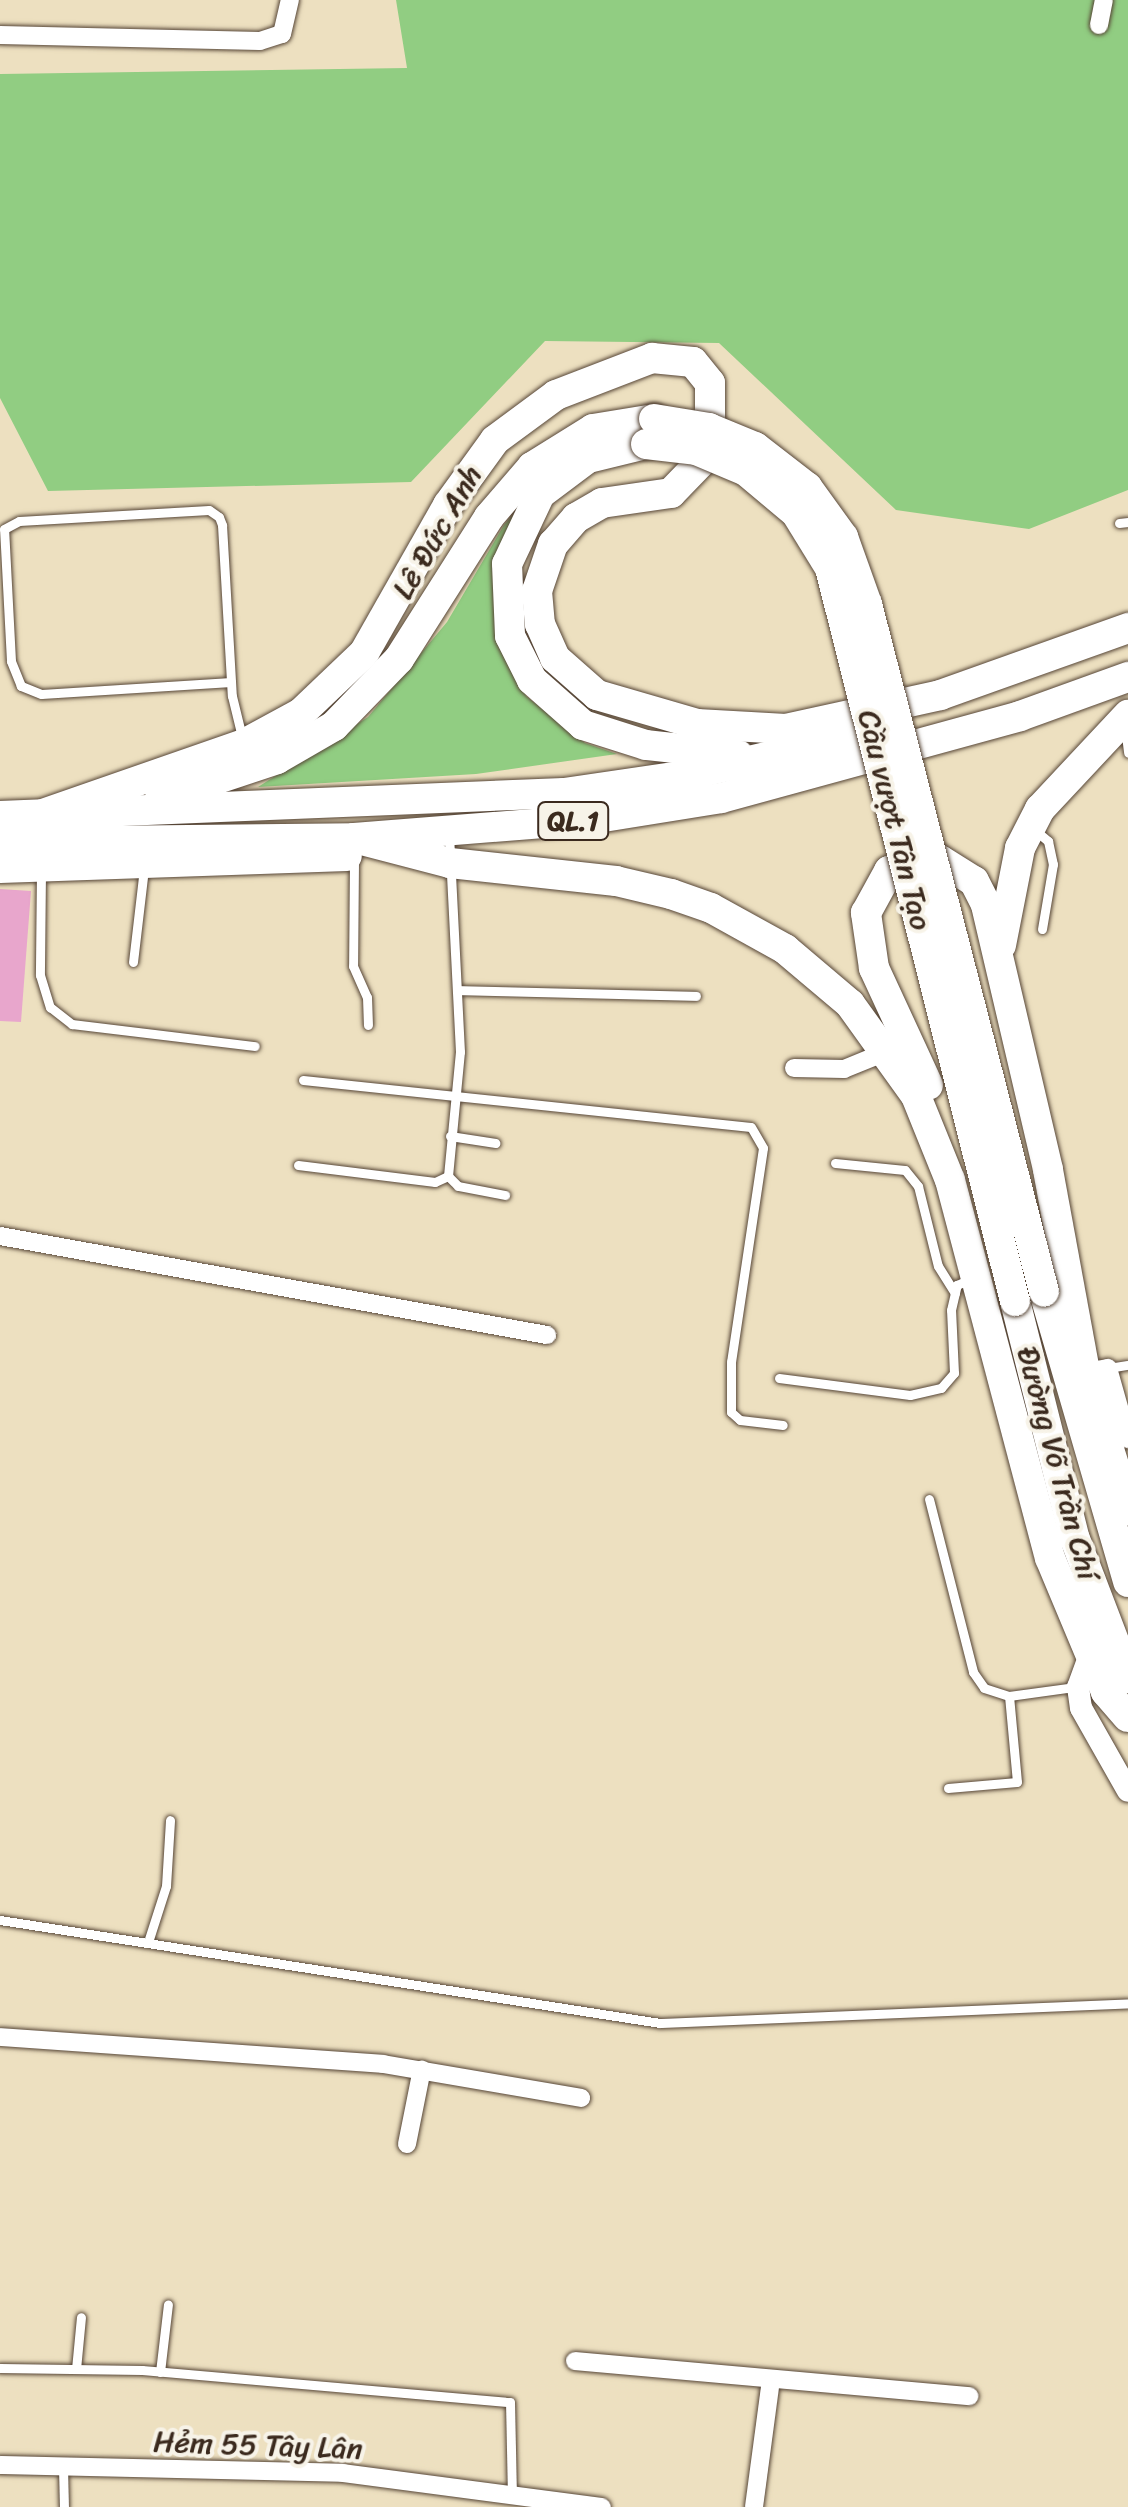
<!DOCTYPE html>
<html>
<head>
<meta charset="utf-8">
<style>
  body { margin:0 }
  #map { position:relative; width:1128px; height:2507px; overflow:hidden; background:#ede0c0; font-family:Sriracha,sans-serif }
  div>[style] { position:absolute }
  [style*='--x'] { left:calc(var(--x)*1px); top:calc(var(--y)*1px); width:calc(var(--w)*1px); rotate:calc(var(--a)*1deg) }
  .green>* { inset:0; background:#91cd82 }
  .building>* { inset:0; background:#e8a6cc }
  .roads { filter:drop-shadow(0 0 2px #564536) drop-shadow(0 0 2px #564536) }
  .service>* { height:9px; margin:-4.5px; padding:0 4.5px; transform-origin:4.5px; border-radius:4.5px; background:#fff }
  .minor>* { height:18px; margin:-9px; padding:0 9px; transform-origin:9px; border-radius:9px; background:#fff }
  .tertiary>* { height:22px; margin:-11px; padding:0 11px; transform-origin:11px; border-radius:11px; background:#fff }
  .trunk>* { height:30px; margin:-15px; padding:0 15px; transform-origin:15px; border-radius:15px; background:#fff }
  .bridges { filter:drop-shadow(0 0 2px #564536) drop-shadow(0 0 2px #564536) }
  .trunk-bridge>* { height:30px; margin:-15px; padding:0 15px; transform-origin:15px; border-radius:15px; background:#fff }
  span { translate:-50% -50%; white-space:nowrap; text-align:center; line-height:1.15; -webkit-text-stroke:8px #f7f3e8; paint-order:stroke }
  .shield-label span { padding:2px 8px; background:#f7f3e8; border:2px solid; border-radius:8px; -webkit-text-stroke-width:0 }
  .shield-label { font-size:28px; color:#3b2a1e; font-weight:700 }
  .street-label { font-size:30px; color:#3b2a1e }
</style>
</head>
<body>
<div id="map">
  <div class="green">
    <div style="clip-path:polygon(396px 0,1128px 0,1128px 490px,1029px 529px,896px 510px,719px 343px,545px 341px,411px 482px,48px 491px,0 398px,0 74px,407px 68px)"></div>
    <div style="clip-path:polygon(544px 479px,529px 498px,506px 653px,526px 696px,585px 743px,617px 754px,476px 774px,258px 787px,368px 717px,447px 622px,504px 525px)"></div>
  </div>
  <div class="building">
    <div style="clip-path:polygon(0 889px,31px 891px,21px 1022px,0 1021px)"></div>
  </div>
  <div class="roads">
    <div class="service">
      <div style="--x:1119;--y:523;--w:9;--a:-6"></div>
      <div style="--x:231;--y:682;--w:190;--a:176.4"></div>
      <div style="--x:41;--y:694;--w:22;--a:-158"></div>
      <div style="--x:21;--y:686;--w:27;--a:-112"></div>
      <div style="--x:11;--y:661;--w:132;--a:-93"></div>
      <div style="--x:4;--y:529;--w:17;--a:-28"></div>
      <div style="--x:19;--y:521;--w:190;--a:-3.3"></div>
      <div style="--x:209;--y:510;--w:12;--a:35"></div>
      <div style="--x:219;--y:517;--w:9;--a:69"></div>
      <div style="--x:222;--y:525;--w:171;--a:86.7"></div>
      <div style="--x:232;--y:696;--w:46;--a:76.3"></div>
      <div style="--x:1125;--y:727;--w:26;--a:83"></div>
      <div style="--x:1036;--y:831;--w:16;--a:40"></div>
      <div style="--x:1048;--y:841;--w:24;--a:78"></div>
      <div style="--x:1053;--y:864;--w:66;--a:99.6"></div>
      <div style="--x:354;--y:861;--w:105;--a:90.5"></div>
      <div style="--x:353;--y:966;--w:34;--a:66"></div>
      <div style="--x:367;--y:997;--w:28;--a:88"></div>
      <div style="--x:41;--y:871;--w:104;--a:90.6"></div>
      <div style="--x:40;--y:975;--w:34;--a:73"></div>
      <div style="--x:50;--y:1007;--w:28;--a:38"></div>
      <div style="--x:72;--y:1024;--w:184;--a:6.9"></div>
      <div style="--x:133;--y:962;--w:94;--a:-83.3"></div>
      <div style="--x:458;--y:990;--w:238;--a:1.4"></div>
      <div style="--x:303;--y:1080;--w:450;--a:6"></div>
      <div style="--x:751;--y:1127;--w:24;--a:60"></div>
      <div style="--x:763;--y:1148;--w:216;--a:98.5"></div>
      <div style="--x:731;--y:1362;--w:50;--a:90"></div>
      <div style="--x:731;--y:1412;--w:12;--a:42"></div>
      <div style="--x:740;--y:1420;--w:43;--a:6.6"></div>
      <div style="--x:450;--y:1136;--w:46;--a:8.8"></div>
      <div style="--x:835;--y:1163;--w:70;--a:5.7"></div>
      <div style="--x:905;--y:1170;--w:21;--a:51"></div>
      <div style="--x:918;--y:1186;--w:82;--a:76"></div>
      <div style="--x:938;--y:1266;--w:32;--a:58"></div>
      <div style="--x:298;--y:1165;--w:138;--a:7.1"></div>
      <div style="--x:435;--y:1182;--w:14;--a:-25"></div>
      <div style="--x:448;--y:1176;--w:125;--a:-84.5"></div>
      <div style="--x:460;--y:1052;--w:218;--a:-92.9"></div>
      <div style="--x:448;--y:1176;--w:14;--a:45"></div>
      <div style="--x:458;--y:1186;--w:48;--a:10.8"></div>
      <div style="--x:1108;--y:1368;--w:20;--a:-9"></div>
      <div style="--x:779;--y:1378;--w:132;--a:7.4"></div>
      <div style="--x:910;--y:1395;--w:32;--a:-13"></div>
      <div style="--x:941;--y:1388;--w:20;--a:-49"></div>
      <div style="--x:954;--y:1373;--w:63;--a:-92.7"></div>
      <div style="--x:951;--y:1310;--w:26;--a:-77"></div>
      <div style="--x:957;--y:1285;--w:14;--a:-25"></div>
      <div style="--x:929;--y:1499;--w:179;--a:75.7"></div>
      <div style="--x:973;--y:1672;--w:19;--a:55"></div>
      <div style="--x:984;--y:1688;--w:26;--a:18"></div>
      <div style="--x:1009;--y:1696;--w:67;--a:-7.8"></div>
      <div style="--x:948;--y:1788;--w:69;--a:-5"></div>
      <div style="--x:1017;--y:1782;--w:86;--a:-95.3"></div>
      <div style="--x:0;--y:1920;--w:668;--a:8.87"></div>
      <div style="--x:660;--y:2023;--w:468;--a:-2.4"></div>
      <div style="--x:149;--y:1939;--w:56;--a:-72.2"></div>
      <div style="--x:166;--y:1886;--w:66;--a:-86.5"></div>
      <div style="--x:0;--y:2368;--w:142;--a:0.8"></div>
      <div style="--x:142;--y:2370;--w:369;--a:5"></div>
      <div style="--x:510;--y:2402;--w:94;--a:88.8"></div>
      <div style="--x:76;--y:2369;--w:52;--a:-84.5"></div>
      <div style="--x:160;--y:2372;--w:68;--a:-83.3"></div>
      <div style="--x:63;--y:2467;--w:40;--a:88.6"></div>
    </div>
    <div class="minor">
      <div style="--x:1099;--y:25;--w:25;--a:-79"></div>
      <div style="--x:0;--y:35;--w:260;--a:1.3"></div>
      <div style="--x:260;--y:41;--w:23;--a:-18"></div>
      <div style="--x:282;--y:34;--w:35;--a:-77"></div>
      <div style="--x:794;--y:1068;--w:50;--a:1.1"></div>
      <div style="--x:844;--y:1069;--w:48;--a:-22.2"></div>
      <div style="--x:0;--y:1236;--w:556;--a:10.26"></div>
      <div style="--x:1085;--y:1372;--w:23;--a:-10"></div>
      <div style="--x:1108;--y:1368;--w:74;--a:74.3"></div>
      <div style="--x:0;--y:2037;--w:384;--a:4"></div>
      <div style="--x:383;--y:2064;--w:201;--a:9.7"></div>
      <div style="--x:407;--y:2144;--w:76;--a:-78.7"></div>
      <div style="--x:575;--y:2361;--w:396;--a:5.1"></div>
      <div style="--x:0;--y:2465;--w:343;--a:1.3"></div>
      <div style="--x:343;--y:2473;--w:261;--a:7.5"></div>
      <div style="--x:754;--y:2507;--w:129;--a:-82.4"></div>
    </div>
    <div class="tertiary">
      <div style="--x:1089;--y:1657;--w:32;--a:110"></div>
      <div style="--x:1078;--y:1687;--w:21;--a:82"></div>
      <div style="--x:1081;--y:1708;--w:95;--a:60.5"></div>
    </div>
    <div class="trunk">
      <div style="--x:646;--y:444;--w:60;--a:166.4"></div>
      <div style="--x:588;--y:458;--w:60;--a:143.1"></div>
      <div style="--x:540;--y:494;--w:77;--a:115.2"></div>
      <div style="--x:507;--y:564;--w:72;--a:87.6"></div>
      <div style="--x:510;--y:636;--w:49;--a:63.4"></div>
      <div style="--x:532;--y:680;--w:68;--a:41.4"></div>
      <div style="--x:583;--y:725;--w:66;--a:17.6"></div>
      <div style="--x:646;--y:745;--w:93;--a:6.2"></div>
      <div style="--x:160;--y:798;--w:123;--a:-18.4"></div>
      <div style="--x:277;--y:759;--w:66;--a:-30.1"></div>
      <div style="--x:334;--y:726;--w:93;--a:-45.9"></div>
      <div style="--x:399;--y:659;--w:168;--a:-57.6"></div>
      <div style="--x:489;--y:517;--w:66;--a:-49.3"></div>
      <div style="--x:532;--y:467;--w:72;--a:-31.9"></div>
      <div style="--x:593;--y:429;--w:62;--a:-9.3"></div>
      <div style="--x:43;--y:814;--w:213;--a:-19.2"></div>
      <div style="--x:244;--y:744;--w:65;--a:-28.5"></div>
      <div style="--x:301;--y:713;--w:87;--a:-43.6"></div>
      <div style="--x:364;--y:653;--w:170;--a:-60.4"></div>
      <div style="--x:448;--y:505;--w:80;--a:-54.1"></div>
      <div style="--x:495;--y:440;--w:76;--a:-36.4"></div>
      <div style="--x:556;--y:395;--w:103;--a:-21.1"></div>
      <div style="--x:652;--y:358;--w:41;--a:5.6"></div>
      <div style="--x:693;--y:362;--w:27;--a:51"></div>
      <div style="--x:710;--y:383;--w:41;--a:90"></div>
      <div style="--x:710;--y:424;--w:41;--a:105.4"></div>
      <div style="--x:699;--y:464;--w:40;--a:134"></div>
      <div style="--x:671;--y:493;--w:70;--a:171.8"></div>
      <div style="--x:602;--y:503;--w:30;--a:150"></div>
      <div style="--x:576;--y:518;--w:35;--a:131"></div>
      <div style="--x:553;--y:544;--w:50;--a:108.8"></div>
      <div style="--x:537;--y:591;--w:33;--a:85"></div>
      <div style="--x:540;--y:624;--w:37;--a:66"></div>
      <div style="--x:555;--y:658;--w:56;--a:41.4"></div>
      <div style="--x:597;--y:695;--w:104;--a:16.2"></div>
      <div style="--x:697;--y:724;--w:89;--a:3.2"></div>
      <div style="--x:786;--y:729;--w:158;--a:-12.4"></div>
      <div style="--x:940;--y:695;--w:200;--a:-19.6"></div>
      <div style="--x:0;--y:816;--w:564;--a:-2.34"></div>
      <div style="--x:564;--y:793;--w:131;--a:-8.3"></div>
      <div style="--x:694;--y:774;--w:160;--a:-13.3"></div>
      <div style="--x:354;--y:838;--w:99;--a:14.6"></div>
      <div style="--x:450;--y:863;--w:167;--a:6.2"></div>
      <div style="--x:616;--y:881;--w:57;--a:13.3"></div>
      <div style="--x:671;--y:894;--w:42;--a:19.3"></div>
      <div style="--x:711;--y:908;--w:85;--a:29"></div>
      <div style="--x:785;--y:949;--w:85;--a:40.2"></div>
      <div style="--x:850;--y:1004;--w:113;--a:54.3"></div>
      <div style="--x:916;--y:1096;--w:91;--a:68"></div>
      <div style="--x:950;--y:1180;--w:391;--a:75.2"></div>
      <div style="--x:1050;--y:1558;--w:145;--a:67.3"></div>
      <div style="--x:1106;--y:1692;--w:33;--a:49"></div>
      <div style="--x:0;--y:842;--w:354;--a:-0.6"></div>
      <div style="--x:354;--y:838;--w:231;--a:-4.5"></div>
      <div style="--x:584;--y:820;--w:139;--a:-9.1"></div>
      <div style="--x:721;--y:798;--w:310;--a:-15.3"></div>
      <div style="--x:1020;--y:716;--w:115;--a:-19.9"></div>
      <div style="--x:0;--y:868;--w:347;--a:-2"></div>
      <div style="--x:1001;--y:945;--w:99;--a:-78.9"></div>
      <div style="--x:1020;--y:848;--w:44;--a:-62.9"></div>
      <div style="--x:1040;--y:809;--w:129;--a:-46.9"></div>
      <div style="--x:928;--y:1085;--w:129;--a:-114.8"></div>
      <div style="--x:874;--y:968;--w:56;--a:-98.3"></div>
      <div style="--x:866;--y:913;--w:48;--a:-61.3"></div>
      <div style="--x:889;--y:871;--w:52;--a:-12.2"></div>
      <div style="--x:940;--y:860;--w:40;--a:32"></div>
      <div style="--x:974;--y:881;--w:27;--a:63"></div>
      <div style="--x:986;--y:905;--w:272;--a:76.8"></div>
      <div style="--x:1048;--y:1170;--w:205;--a:79.6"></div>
      <div style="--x:1085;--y:1372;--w:145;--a:72.7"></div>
      <div style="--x:1044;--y:1292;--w:302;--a:73.8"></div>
      <div style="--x:1015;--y:1301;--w:245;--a:75.9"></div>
      <div style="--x:1075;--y:1539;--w:149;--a:69.1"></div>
    </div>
  </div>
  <div class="bridges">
    <div class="trunk-bridge">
      <div style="--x:654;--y:419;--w:56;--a:9.3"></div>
      <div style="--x:709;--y:428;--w:50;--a:22.4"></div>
      <div style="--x:755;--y:447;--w:66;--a:37.6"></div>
      <div style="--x:807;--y:487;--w:62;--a:54.2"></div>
      <div style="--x:843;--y:537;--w:71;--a:70.3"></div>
      <div style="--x:867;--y:604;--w:710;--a:75.57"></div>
      <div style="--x:646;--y:444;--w:50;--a:6.8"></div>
      <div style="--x:696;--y:450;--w:54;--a:22.8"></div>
      <div style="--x:746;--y:471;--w:65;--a:40"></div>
      <div style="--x:796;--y:513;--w:65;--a:58.3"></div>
      <div style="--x:830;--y:568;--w:756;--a:75.84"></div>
    </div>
  </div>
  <div class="shield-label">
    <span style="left:573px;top:821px">QL.1</span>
  </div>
  <div class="street-label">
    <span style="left:437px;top:532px;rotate:-60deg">Lê Đức Anh</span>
    <span style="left:895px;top:820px;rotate:76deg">Cầu vượt Tân Tạo</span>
    <span style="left:1058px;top:1463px;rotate:75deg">Đường Võ Trần Chí</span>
    <span style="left:258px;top:2445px;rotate:2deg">Hẻm 55 Tây Lân</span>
  </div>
</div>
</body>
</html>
